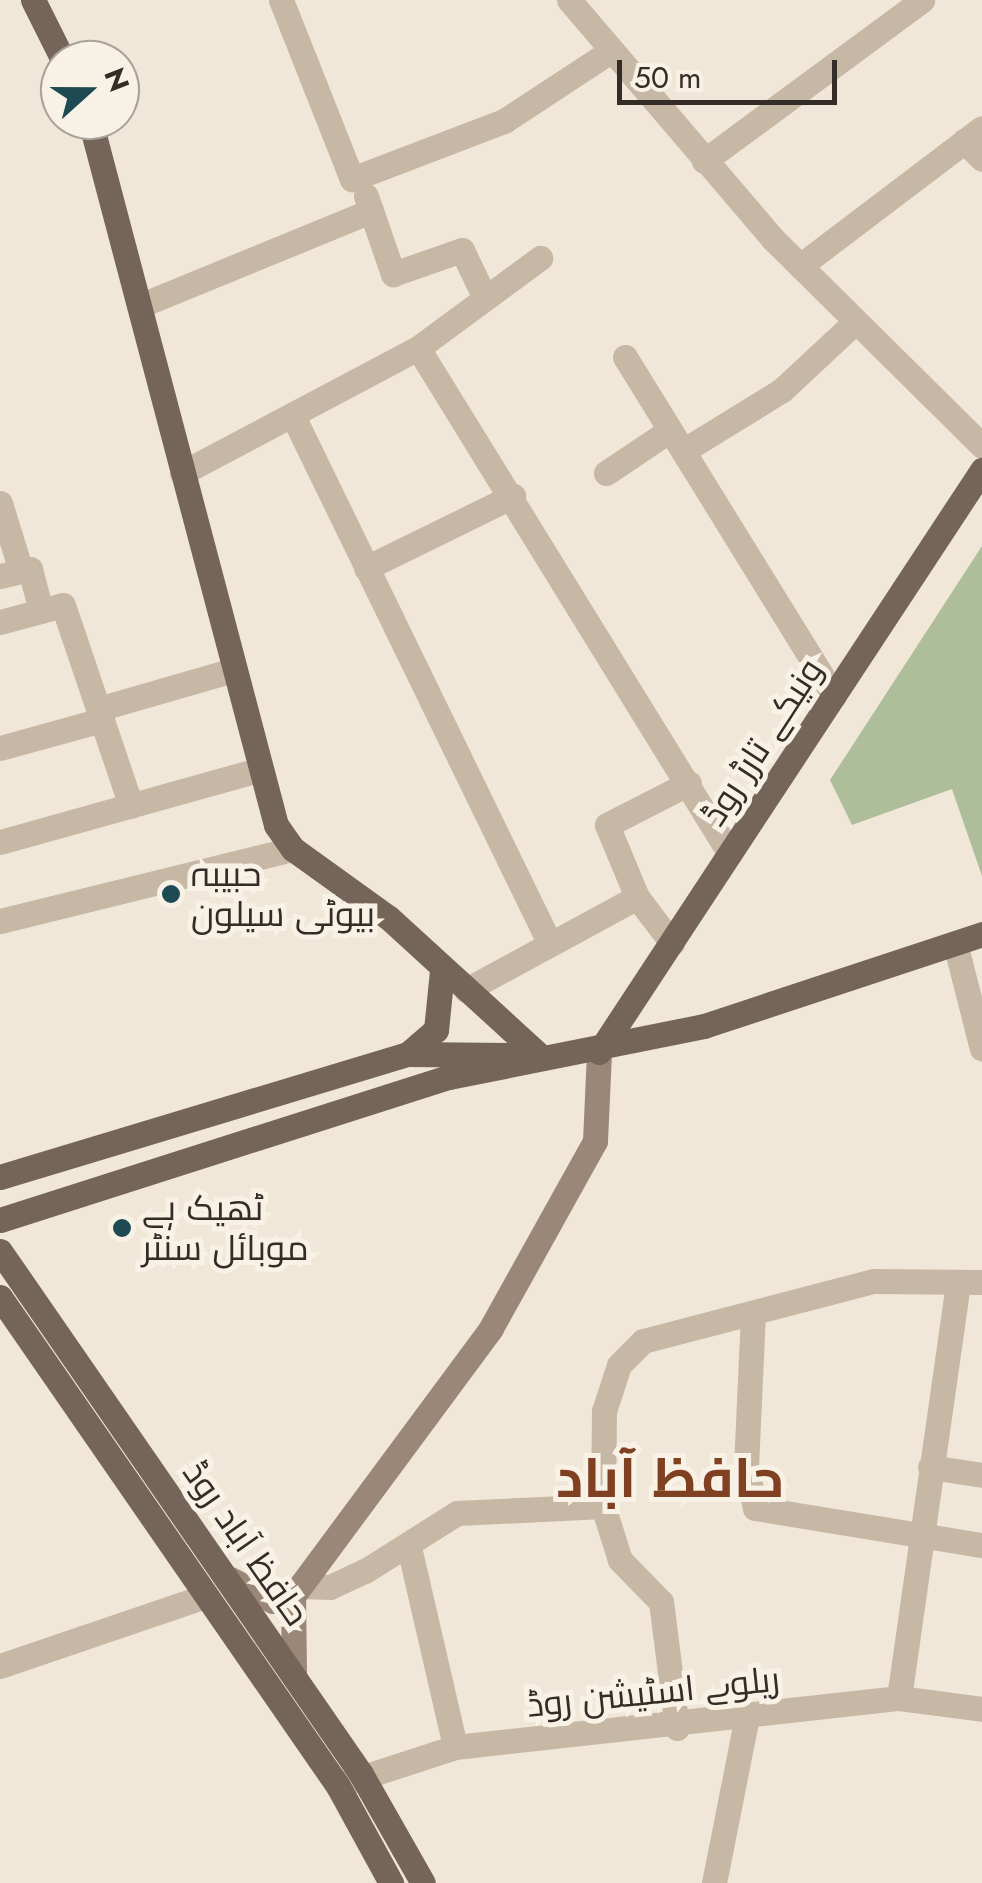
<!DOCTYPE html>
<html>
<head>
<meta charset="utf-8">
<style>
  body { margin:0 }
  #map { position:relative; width:982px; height:1883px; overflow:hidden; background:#f0e7d9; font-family:Jost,Cairo,sans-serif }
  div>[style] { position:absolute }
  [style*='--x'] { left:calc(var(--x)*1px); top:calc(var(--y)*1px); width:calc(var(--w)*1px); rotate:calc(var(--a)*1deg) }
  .green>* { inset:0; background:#afbe9a }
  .street>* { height:25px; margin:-12.5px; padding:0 12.5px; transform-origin:12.5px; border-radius:12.5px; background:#c7b8a6 }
  .secondary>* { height:25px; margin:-12.5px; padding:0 12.5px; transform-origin:12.5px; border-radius:12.5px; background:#9b8777 }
  .primary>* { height:25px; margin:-12.5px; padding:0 12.5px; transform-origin:12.5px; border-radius:12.5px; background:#756458 }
  .dots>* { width:28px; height:28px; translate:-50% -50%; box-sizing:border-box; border:5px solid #f8f1e5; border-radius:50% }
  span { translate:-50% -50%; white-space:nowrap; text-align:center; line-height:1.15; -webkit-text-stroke:10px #f8f1e5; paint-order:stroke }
  .street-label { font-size:35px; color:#342c26 }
  .poi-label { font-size:35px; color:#342c26 }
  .left { translate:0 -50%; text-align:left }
  .town-label { font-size:55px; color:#804022; font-weight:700 }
  .north { position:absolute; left:40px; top:40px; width:100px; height:100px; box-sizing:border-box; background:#f8f1e5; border:2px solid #aaa299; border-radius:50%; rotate:69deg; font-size:28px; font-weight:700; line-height:40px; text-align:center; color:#342c26 }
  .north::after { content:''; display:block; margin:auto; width:35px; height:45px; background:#1e4b53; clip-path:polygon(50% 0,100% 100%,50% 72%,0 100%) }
  .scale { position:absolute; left:617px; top:60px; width:220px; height:45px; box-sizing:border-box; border:5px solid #342c26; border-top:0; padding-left:12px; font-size:30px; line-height:35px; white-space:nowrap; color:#342c26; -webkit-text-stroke:8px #f8f1e5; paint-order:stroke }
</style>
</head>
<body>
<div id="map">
  <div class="green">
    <div style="clip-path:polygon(982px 546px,982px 876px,952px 789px,852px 825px,830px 780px)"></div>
  </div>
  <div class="street">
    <div style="--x:281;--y:0;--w:193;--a:68.4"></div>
    <div style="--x:352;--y:179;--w:163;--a:-20.9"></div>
    <div style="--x:504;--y:121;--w:126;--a:-33.3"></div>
    <div style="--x:569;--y:0;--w:314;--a:49.5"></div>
    <div style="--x:773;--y:239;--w:294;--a:44.7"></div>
    <div style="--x:964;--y:141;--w:25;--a:45"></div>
    <div style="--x:704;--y:161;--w:271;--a:-36.4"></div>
    <div style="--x:366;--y:196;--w:83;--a:70.9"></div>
    <div style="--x:393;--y:274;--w:73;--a:-19.2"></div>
    <div style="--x:462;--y:250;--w:53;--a:64.4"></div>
    <div style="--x:800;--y:266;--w:228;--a:-37.2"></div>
    <div style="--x:139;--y:306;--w:251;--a:-22.3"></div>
    <div style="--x:418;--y:348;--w:594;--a:58.34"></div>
    <div style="--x:625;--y:357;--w:398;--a:58.3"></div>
    <div style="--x:293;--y:416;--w:587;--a:64.05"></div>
    <div style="--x:683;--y:451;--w:116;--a:-31.6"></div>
    <div style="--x:782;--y:390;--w:100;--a:-43"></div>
    <div style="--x:182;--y:473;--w:267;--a:-27.9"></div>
    <div style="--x:418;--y:348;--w:152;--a:-36.4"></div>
    <div style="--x:606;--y:473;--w:77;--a:-33.9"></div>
    <div style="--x:0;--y:503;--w:71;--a:72.8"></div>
    <div style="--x:366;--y:568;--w:164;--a:-26.1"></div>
    <div style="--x:0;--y:576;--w:31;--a:-13"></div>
    <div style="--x:30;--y:569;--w:43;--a:75.3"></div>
    <div style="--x:0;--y:622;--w:65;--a:-15.1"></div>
    <div style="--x:63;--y:605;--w:212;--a:71.3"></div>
    <div style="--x:98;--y:709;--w:141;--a:-16.1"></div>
    <div style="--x:0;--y:748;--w:106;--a:-15.4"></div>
    <div style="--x:0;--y:842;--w:271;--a:-15.6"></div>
    <div style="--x:0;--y:921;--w:302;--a:-13.8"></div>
    <div style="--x:672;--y:943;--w:58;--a:-127.3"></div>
    <div style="--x:637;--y:897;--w:78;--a:-112.6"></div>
    <div style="--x:607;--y:825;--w:92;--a:-27.1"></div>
    <div style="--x:955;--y:943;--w:109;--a:75.7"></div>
    <div style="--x:466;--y:990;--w:195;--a:-28.5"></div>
    <div style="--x:753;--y:1313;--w:152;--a:92.6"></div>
    <div style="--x:746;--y:1465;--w:44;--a:78.2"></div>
    <div style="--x:755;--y:1508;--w:230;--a:9.3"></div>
    <div style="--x:930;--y:1467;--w:53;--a:8.7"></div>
    <div style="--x:409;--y:1547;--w:205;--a:77"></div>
    <div style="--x:300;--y:1586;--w:30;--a:2"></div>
    <div style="--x:330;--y:1587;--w:38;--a:-25"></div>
    <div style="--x:365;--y:1571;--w:109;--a:-32.2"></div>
    <div style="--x:457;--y:1513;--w:146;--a:-2.7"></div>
    <div style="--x:0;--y:1666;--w:218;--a:-18.8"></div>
    <div style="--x:899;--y:1698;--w:420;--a:-81.9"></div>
    <div style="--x:677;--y:1728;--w:127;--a:-97.2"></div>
    <div style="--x:661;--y:1602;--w:59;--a:-134.3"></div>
    <div style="--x:620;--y:1560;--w:57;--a:-107.5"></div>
    <div style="--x:603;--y:1506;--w:95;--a:-89.4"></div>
    <div style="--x:604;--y:1411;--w:48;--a:-71.9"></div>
    <div style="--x:619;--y:1365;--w:34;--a:-45"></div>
    <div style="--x:643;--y:1341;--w:239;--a:-14.6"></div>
    <div style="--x:874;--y:1281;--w:108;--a:0.5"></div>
    <div style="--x:342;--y:1784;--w:119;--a:-18.1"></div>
    <div style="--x:455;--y:1747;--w:447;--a:-6.3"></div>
    <div style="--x:899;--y:1698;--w:84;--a:7.5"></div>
    <div style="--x:714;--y:1883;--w:165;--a:-78.8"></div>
  </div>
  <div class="secondary">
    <div style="--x:230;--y:1579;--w:48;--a:27.1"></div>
    <div style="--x:273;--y:1601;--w:21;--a:-14"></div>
    <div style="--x:294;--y:1674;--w:78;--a:-90.7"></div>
    <div style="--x:293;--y:1596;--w:333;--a:-53.5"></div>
    <div style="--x:491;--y:1328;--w:214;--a:-60.9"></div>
    <div style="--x:595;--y:1141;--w:89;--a:-87.4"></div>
  </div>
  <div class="primary">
    <div style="--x:33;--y:0;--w:67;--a:63.4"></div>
    <div style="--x:90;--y:120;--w:729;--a:75.22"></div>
    <div style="--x:276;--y:825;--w:29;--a:55"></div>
    <div style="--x:293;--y:849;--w:118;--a:35.7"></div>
    <div style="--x:389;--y:918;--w:206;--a:42.4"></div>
    <div style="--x:599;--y:1052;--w:697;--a:-56.65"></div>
    <div style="--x:408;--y:1054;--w:37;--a:-41"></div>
    <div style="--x:436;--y:1030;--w:59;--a:-84.2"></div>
    <div style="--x:0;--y:1177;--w:426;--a:-16.8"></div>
    <div style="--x:408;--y:1054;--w:112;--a:0.5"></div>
    <div style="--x:0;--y:1220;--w:471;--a:-17.7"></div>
    <div style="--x:449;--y:1077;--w:260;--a:-11.3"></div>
    <div style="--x:704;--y:1026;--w:293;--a:-18.3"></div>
    <div style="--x:0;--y:1251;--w:635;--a:55.38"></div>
    <div style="--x:361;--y:1774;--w:125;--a:60.4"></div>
    <div style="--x:0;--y:1297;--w:594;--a:55.35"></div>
    <div style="--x:338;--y:1786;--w:111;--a:61.3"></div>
  </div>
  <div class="dots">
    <div style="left:171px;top:894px;background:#1e4b53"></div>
    <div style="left:122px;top:1228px;background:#1e4b53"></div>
  </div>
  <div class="street-label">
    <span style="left:762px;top:742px;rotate:-57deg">ونیکے تارڑ روڈ</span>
    <span style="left:246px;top:1543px;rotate:55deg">حافظ آباد روڈ</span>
    <span style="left:653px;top:1692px;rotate:-6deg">ریلوے اسٹیشن روڈ</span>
  </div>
  <div class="poi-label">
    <span class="left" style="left:191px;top:894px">حبیبہ<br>بیوٹی سیلون</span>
    <span class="left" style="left:142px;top:1228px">ٹھیک ہے<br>موبائل سنٹر</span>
  </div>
  <div class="town-label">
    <span style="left:670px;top:1479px">حافظ آباد</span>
  </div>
  <div class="north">N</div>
  <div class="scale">50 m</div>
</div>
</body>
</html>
